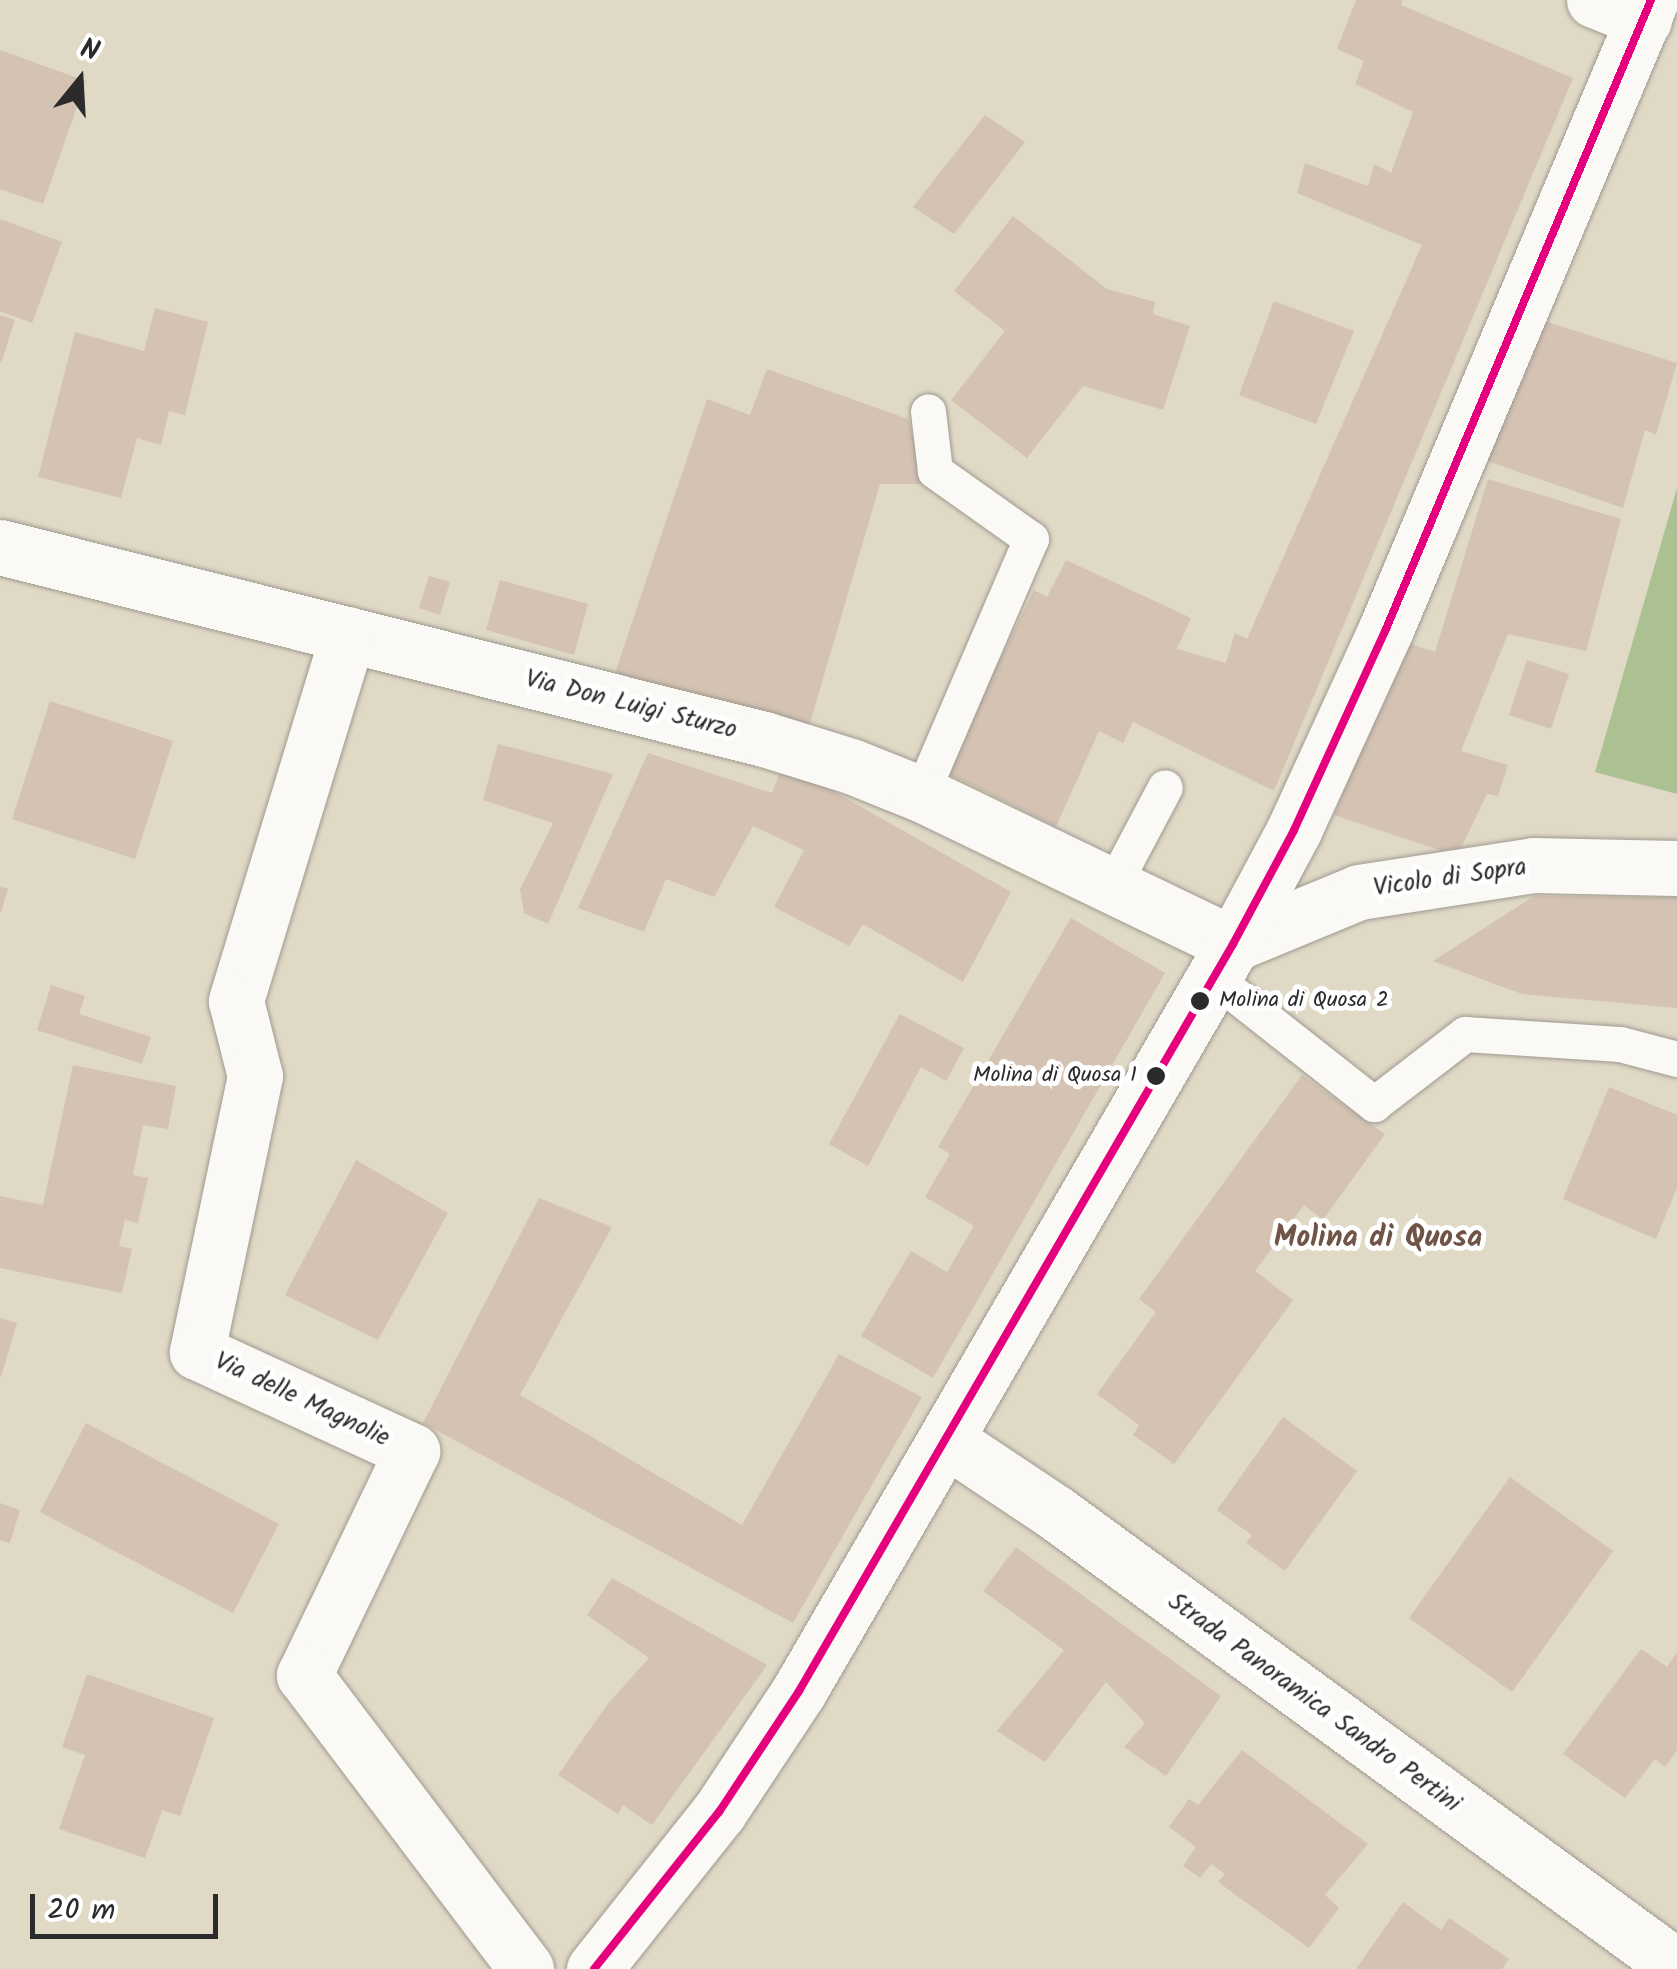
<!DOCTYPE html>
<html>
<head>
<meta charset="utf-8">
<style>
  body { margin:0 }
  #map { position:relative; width:1677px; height:1969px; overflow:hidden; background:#e0d9c6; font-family:Kalam,sans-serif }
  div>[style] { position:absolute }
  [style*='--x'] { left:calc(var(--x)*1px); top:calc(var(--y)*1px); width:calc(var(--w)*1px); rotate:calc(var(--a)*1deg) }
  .forest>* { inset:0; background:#abc191 }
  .building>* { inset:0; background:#d4c2b3 }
  .roads { filter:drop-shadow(0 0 2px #9e9a90) drop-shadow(0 0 2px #9e9a90) }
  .service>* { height:35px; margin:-17.5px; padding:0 17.5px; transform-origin:17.5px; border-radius:17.5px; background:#faf9f6 }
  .minor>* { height:55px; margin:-27.5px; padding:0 27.5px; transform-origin:27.5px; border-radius:27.5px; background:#faf9f6 }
  .tertiary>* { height:55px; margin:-27.5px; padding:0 27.5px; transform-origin:27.5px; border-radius:27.5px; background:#faf9f6 }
  .secondary>* { height:55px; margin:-27.5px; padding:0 27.5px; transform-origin:27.5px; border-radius:27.5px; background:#faf9f6 }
  .bus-1>* { height:8px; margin:-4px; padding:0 4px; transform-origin:4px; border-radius:4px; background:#e5007d }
  .dots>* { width:28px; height:28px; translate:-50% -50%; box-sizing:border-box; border:5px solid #fff; border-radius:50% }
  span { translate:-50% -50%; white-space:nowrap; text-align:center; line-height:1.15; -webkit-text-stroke:10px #fff; paint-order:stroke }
  .bus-label { font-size:22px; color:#2b2b2b }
  .left { translate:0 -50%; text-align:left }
  .right { translate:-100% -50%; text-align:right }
  .street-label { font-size:25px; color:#2b2b2b }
  .quarter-label { font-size:30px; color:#705448; font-weight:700 }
  .north { position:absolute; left:30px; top:30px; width:100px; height:100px; -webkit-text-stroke:8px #fff; paint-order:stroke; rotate:18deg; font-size:28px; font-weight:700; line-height:40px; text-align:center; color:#2b2b2b }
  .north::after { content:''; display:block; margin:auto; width:35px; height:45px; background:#2b2b2b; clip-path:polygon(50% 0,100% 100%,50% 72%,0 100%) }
  .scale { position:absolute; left:30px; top:1894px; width:188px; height:45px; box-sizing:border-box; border:5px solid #2b2b2b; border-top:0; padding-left:12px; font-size:30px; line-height:35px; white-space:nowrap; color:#2b2b2b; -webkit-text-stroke:8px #fff; paint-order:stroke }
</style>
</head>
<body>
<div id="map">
  <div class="forest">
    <div style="clip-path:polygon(1677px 488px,1677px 794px,1595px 772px)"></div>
  </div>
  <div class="building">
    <div style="clip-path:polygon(1356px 0,1403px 0,1401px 5px,1573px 78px,1274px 791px,1133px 722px,1123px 743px,1099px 731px,1056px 827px,944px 772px,1034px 590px,1047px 597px,1066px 560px,1191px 618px,1177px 649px,1226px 663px,1235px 633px,1247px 639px,1422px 245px,1297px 193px,1305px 163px,1368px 186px,1374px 164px,1391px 173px,1413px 112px,1355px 84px,1364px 61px,1337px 49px)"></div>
    <div style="clip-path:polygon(0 50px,86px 81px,43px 204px,0 189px)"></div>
    <div style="clip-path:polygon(985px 115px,1025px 142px,954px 234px,913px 207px)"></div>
    <div style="clip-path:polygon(1013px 216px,1107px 289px,1155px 302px,1153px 314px,1190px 326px,1163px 410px,1083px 386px,1027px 458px,951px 400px,1005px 331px,954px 291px)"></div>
    <div style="clip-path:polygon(0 219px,62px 242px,32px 323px,0 311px)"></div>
    <div style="clip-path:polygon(1274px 301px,1354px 331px,1316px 424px,1239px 395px)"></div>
    <div style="clip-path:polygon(155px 308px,208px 322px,185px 415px,169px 411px,161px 445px,137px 438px,121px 498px,38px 477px,75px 332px,144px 351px)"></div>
    <div style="clip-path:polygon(0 315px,15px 320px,1px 363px,0 363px)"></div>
    <div style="clip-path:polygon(1541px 320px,1677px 363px,1656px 435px,1645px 430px,1623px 508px,1487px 461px)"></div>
    <div style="clip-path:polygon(767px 369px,908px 419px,927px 484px,880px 484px,808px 730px,615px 673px,707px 399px,750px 415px)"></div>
    <div style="clip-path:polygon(1488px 479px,1621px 519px,1586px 651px,1508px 634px,1461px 751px,1508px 765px,1498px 796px,1487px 794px,1457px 856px,1334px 815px,1404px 642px,1435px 652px)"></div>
    <div style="clip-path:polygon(429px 576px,450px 582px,440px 615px,419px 608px)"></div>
    <div style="clip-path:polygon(500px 580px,588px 604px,574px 655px,486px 630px)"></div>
    <div style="clip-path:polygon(1527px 660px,1569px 674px,1551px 729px,1509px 715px)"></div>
    <div style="clip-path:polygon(50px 701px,173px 741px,135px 859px,12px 819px)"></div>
    <div style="clip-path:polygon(498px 744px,613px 774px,548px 924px,524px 913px,520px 889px,553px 823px,483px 800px)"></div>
    <div style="clip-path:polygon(648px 753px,772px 793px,784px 763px,1011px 892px,963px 982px,863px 924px,849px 946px,774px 907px,804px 850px,753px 826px,714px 897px,666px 879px,644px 932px,578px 908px)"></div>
    <div style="clip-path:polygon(0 886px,8px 889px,1px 912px,0 912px)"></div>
    <div style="clip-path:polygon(1534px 896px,1677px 897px,1677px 1008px,1522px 994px,1433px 961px)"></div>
    <div style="clip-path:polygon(1071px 918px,1165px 973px,933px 1378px,861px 1336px,911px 1251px,947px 1272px,974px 1226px,925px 1197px,950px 1154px,938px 1147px)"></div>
    <div style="clip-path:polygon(51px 985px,85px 996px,79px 1014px,151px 1037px,142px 1064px,37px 1030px)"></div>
    <div style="clip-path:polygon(900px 1014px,964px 1048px,946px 1081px,921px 1067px,868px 1166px,829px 1144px)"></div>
    <div style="clip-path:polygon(73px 1065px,176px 1086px,168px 1129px,143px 1125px,133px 1175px,148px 1178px,138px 1223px,125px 1220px,119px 1246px,132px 1249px,122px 1293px,0 1268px,0 1196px,43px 1205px)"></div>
    <div style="clip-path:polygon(1302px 1075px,1385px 1134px,1323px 1220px,1304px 1205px,1255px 1271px,1293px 1300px,1174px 1464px,1133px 1435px,1139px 1425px,1097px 1394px,1156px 1312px,1139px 1299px)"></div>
    <div style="clip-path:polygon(1609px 1087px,1677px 1115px,1677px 1188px,1656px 1239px,1563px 1199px)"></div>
    <div style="clip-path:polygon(356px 1160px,448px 1213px,378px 1340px,285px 1295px)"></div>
    <div style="clip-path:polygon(539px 1198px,612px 1227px,520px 1395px,742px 1525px,839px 1354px,922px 1397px,793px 1623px,423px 1423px)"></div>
    <div style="clip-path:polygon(0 1318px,17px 1323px,1px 1377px,0 1377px)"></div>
    <div style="clip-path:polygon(1283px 1417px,1357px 1471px,1285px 1571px,1246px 1543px,1252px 1535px,1217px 1510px)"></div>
    <div style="clip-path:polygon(86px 1423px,279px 1524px,233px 1613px,40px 1512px)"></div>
    <div style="clip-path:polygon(1510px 1477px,1613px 1551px,1512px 1692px,1409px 1618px)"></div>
    <div style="clip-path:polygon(0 1503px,20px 1510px,10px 1543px,0 1540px)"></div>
    <div style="clip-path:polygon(1016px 1547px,1221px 1696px,1166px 1776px,1124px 1747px,1145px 1723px,1106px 1682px,1045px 1762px,997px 1731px,1064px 1650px,983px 1591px)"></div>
    <div style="clip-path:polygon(612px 1578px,767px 1665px,652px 1825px,623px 1805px,618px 1814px,558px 1775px,607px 1705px,649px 1658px,587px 1615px)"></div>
    <div style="clip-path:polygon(1641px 1649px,1667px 1667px,1677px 1652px,1677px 1750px,1665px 1767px,1655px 1759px,1625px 1798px,1563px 1754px)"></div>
    <div style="clip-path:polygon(87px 1674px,214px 1718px,180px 1816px,162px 1810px,145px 1858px,59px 1829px,85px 1755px,62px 1747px)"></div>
    <div style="clip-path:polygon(1242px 1750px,1368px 1844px,1325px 1895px,1339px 1908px,1309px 1948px,1218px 1882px,1225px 1874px,1211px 1864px,1200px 1878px,1183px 1866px,1196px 1847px,1169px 1827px,1189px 1799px,1198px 1805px)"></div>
    <div style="clip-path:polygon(1403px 1902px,1441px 1930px,1449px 1918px,1509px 1959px,1502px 1969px,1356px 1969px)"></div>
  </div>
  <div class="roads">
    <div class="service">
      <div style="--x:921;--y:794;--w:278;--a:-66.7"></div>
      <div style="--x:1031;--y:539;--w:118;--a:-144.7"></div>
      <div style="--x:935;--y:471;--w:60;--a:-96.7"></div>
      <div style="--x:1111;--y:889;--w:115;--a:-62.1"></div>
      <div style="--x:1214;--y:978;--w:204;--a:38.2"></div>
      <div style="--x:1374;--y:1104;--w:115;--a:-37.6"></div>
      <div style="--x:1465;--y:1034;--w:155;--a:3.7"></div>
      <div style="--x:1620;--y:1044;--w:59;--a:14.7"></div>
    </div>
    <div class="minor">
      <div style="--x:1594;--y:0;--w:54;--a:21.8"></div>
      <div style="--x:0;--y:547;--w:788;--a:14.11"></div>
      <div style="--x:764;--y:739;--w:91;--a:17.2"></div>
      <div style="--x:851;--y:766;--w:75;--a:21.8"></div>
      <div style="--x:921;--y:794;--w:346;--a:25.7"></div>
      <div style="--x:1233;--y:944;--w:136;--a:-22.4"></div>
      <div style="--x:1359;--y:892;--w:176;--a:-8.8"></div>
      <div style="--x:1533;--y:865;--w:144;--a:1.2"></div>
      <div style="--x:348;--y:634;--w:384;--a:107"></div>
      <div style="--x:236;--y:1001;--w:77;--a:75.8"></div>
      <div style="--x:255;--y:1076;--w:282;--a:101.9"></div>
      <div style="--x:197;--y:1352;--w:237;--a:24.7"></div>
      <div style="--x:412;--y:1451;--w:249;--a:115.7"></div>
      <div style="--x:304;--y:1675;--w:368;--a:52.9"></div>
    </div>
    <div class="tertiary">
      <div style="--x:948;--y:1441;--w:130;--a:33.7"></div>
      <div style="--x:1056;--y:1513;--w:769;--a:36.17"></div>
    </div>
    <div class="secondary">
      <div style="--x:594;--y:1969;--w:201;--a:-51.5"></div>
      <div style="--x:719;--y:1812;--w:145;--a:-56.5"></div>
      <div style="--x:799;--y:1691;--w:864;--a:-59.84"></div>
      <div style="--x:1233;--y:944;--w:129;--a:-61.8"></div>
      <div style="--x:1294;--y:830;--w:221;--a:-65.4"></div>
      <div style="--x:1386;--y:629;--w:683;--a:-67.15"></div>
    </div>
  </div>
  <div class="bus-1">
    <div style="--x:594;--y:1969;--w:201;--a:-51.5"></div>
    <div style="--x:719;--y:1812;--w:145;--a:-56.5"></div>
    <div style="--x:799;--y:1691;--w:864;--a:-59.84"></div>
    <div style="--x:1233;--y:944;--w:129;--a:-61.8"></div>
    <div style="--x:1294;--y:830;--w:221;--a:-65.4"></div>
    <div style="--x:1386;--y:629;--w:683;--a:-67.15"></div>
  </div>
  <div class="dots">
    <div style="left:1200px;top:1001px;background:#2b2b2b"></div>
    <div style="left:1156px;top:1076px;background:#2b2b2b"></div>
  </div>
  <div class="bus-label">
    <span class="left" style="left:1219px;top:1001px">Molina di Quosa 2</span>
    <span class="right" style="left:1137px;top:1076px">Molina di Quosa 1</span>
  </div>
  <div class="street-label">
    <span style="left:631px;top:705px;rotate:14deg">Via Don Luigi Sturzo</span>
    <span style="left:1450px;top:878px;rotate:-8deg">Vicolo di Sopra</span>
    <span style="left:302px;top:1400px;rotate:25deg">Via delle Magnolie</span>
    <span style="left:1314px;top:1703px;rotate:36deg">Strada Panoramica Sandro Pertini</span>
  </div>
  <div class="quarter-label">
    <span style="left:1378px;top:1238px">Molina di Quosa</span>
  </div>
  <div class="north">N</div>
  <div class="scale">20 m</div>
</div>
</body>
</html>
